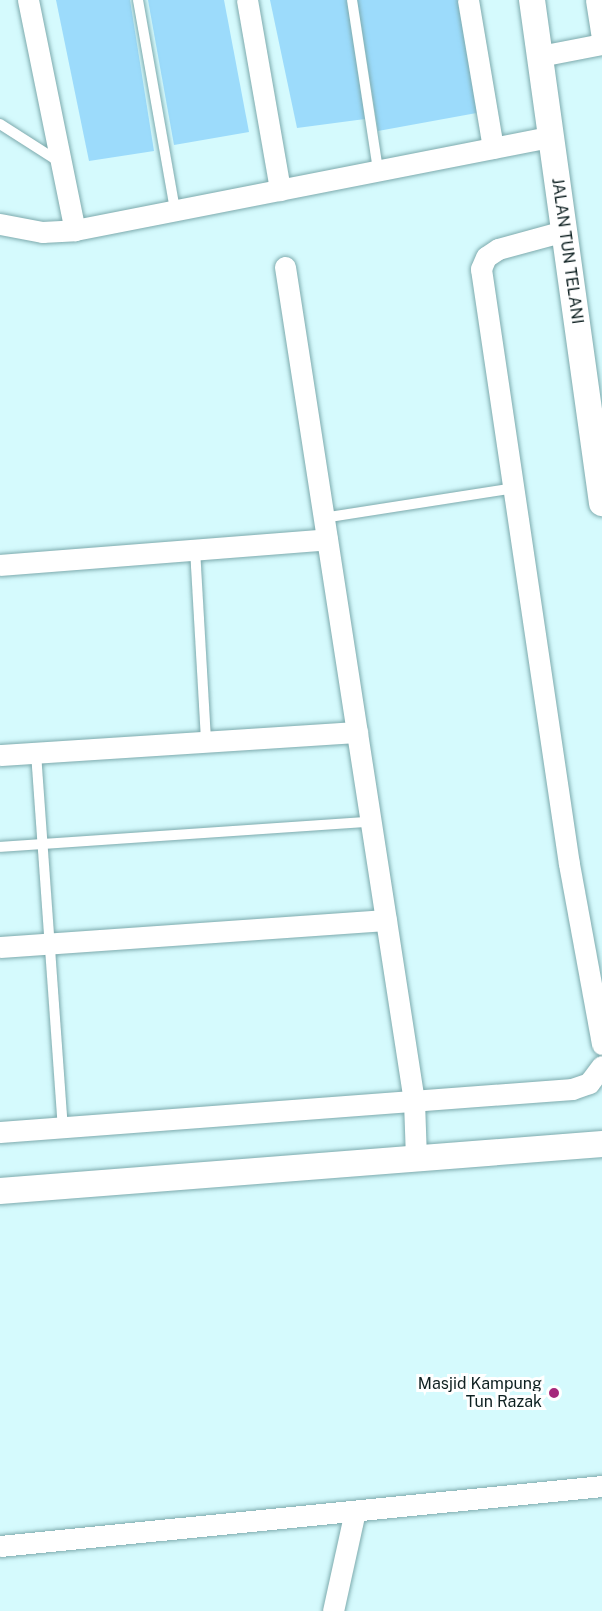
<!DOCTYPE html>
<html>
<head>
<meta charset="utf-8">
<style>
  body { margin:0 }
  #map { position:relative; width:602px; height:1611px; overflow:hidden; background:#d5fafd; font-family:"Public Sans",sans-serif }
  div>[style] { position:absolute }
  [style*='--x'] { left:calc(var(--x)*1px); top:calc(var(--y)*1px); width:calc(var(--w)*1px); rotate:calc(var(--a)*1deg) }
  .building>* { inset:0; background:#9cdbfb }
  .roads { filter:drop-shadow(0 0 2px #7daaad) drop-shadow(0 0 2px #7daaad) }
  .service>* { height:10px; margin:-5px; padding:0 5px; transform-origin:5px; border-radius:5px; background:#fff }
  .minor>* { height:21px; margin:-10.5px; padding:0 10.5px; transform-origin:10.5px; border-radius:10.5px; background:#fff }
  .tertiary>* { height:26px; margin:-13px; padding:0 13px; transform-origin:13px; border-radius:13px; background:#fff }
  .dots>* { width:16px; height:16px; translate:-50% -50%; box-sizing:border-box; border:3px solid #fff; border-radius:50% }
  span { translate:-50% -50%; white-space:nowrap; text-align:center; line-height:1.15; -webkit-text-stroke:6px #fff; paint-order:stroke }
  .street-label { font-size:16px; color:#0e2021 }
  .poi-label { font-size:16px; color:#0e2021 }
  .right { translate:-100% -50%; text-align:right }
</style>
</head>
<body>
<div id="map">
  <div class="building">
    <div style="clip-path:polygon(56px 0,130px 0,154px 151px,89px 161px)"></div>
    <div style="clip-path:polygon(148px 0,224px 0,249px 132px,174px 145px)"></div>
    <div style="clip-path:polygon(270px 0,347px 0,365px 119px,297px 128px)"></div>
    <div style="clip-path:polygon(357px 0,461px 0,482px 112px,378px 131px)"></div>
  </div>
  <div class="roads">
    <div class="service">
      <div style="--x:138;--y:0;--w:213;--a:80"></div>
      <div style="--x:352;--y:0;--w:172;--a:81.3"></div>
      <div style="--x:0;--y:124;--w:72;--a:32.6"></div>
      <div style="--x:323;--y:518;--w:194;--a:-8.9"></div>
      <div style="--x:195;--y:549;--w:193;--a:86.7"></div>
      <div style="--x:36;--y:753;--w:375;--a:85.9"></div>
      <div style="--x:0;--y:847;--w:372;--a:-3.9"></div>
    </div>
    <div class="minor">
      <div style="--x:28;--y:0;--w:235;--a:78.5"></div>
      <div style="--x:247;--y:0;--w:193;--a:80.1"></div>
      <div style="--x:468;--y:0;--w:150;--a:80.4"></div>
      <div style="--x:596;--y:0;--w:39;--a:81"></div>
      <div style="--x:540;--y:56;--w:63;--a:-11"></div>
      <div style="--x:0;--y:224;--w:43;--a:10.8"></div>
      <div style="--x:42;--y:232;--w:33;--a:-3"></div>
      <div style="--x:75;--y:230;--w:485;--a:-11.1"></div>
      <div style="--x:564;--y:231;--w:68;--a:164.7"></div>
      <div style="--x:498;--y:249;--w:14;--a:146"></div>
      <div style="--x:486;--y:257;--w:13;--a:113"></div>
      <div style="--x:481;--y:269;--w:601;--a:81.59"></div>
      <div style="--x:569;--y:864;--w:183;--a:79.6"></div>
      <div style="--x:285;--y:267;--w:844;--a:81.21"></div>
      <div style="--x:414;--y:1101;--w:58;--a:88"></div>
      <div style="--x:0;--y:565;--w:328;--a:-4.5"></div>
      <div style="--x:0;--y:755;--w:358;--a:-3.7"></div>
      <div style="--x:0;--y:947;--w:387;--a:-4"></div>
      <div style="--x:0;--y:1132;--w:574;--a:-4.3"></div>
      <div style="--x:572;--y:1089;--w:18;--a:-19"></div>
      <div style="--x:589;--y:1083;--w:21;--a:-53"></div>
      <div style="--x:0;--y:1546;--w:605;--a:-5.69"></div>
      <div style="--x:333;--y:1611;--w:102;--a:-77.6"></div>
    </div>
    <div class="tertiary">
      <div style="--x:532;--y:0;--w:508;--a:82.08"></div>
      <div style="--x:0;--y:1191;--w:604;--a:-4.46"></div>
    </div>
  </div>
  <div class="dots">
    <div style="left:554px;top:1393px;background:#a5287b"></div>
  </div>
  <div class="street-label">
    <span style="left:567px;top:251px;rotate:82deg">JALAN TUN TELANI</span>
  </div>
  <div class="poi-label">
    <span class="right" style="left:542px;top:1393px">Masjid Kampung<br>Tun Razak</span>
  </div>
</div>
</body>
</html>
